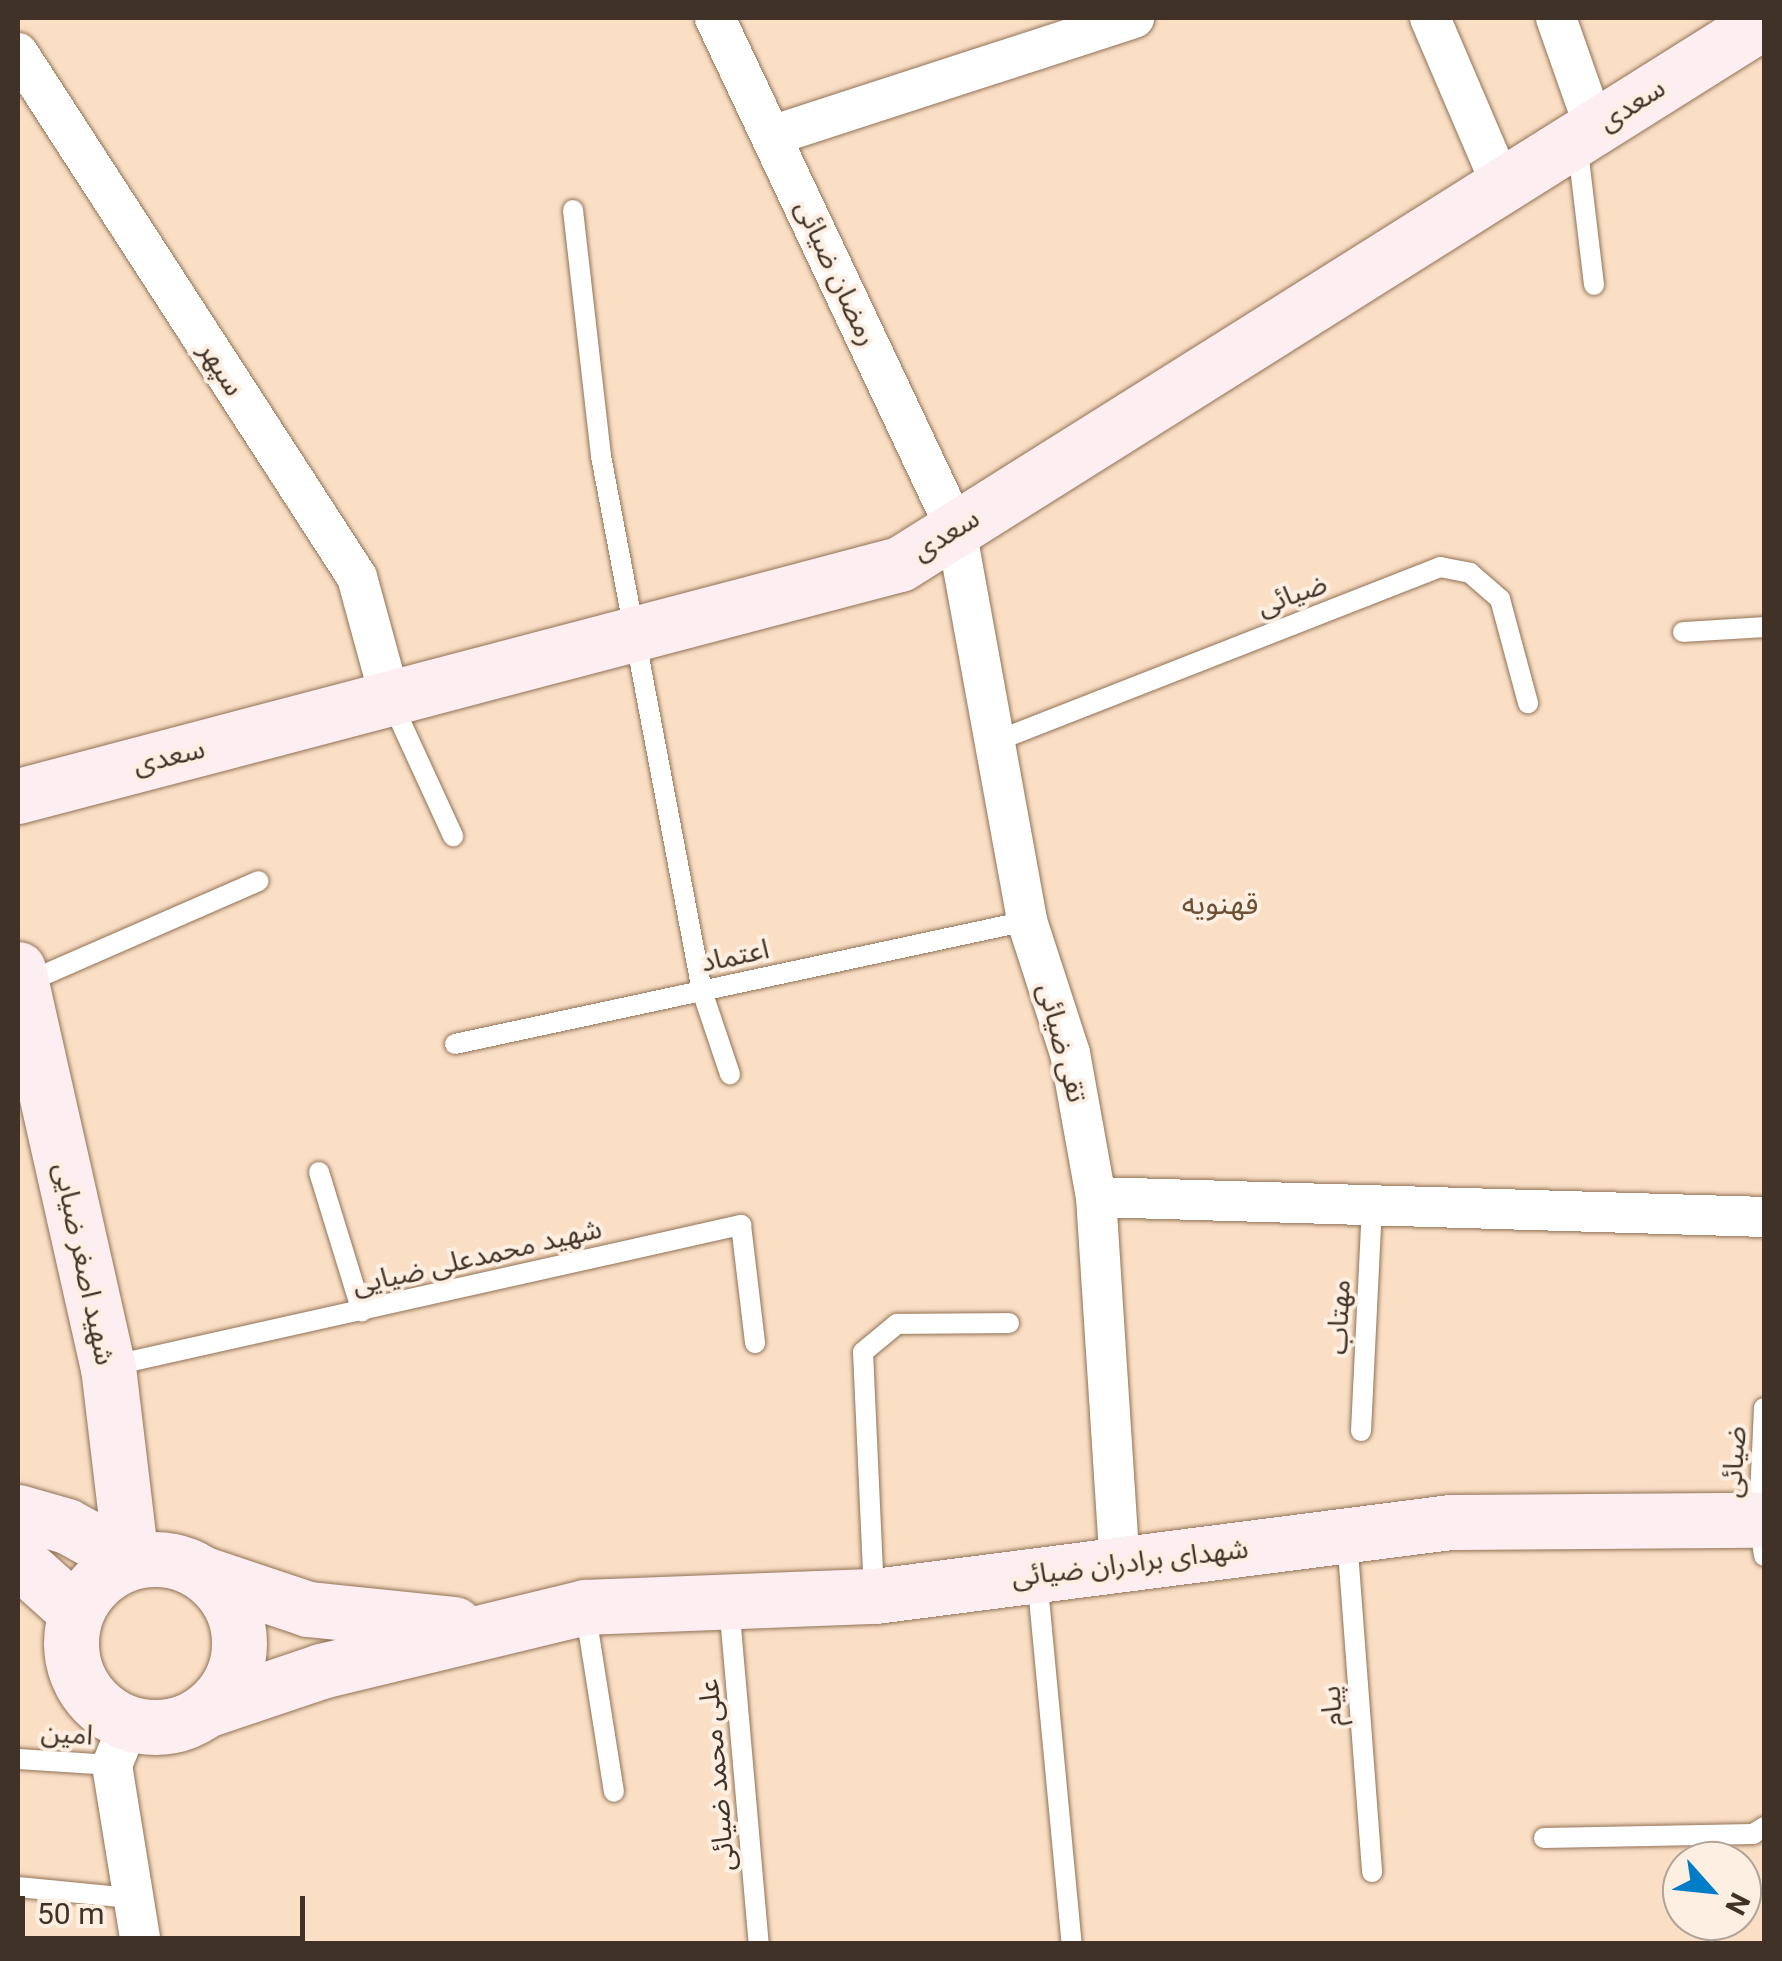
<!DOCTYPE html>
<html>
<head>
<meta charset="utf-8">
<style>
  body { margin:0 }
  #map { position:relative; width:1782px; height:1961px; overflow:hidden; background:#fadfc5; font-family:Roboto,"Noto Sans Arabic",sans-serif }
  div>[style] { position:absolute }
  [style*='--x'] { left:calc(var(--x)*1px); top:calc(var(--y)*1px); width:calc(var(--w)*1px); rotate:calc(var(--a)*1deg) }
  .roads { filter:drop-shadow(0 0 2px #917255) drop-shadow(0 0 2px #917255) }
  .lane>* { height:20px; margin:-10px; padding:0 10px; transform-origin:10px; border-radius:10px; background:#fff }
  .street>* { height:40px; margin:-20px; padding:0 20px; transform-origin:20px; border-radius:20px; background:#fff }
  .secondary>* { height:55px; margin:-27.5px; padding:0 27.5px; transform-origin:27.5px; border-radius:27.5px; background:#fdeef1 }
  .secondary>.ring { margin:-27.5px; padding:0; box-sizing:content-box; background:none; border:55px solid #fdeef1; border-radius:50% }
  span { translate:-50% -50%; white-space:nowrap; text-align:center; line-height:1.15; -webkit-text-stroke:8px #fdefe2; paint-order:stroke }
  .street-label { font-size:28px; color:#403226 }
  .neighbourhood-label { font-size:30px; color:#6d5034 }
  .frame { position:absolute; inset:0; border:20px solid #403226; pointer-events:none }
  .north { position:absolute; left:1662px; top:1841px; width:100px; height:100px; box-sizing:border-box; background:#fdefe2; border:2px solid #b1a397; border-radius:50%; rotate:117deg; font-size:28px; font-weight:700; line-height:40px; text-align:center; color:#403226 }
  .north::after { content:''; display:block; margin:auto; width:35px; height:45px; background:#007dc6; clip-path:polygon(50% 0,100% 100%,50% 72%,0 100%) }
  .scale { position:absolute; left:20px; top:1896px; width:285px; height:45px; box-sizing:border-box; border:5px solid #403226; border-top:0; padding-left:12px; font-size:30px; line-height:35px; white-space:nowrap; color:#403226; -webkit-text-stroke:8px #fdefe2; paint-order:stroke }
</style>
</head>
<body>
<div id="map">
  <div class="roads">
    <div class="lane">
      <div style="--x:1577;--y:142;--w:144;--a:83.2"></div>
      <div style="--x:573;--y:210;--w:248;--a:83.5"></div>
      <div style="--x:601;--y:456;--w:544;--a:79.31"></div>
      <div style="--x:702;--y:991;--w:88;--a:71.4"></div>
      <div style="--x:1683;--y:632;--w:81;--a:-3.5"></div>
      <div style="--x:391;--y:701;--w:149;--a:65.3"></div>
      <div style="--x:999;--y:740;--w:474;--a:-21.4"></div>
      <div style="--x:1440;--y:567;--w:31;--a:11"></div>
      <div style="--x:1470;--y:573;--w:40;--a:41"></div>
      <div style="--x:1500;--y:599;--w:108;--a:74.9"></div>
      <div style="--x:23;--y:984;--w:257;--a:-23.6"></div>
      <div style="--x:455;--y:1044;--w:585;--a:-12.14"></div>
      <div style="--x:319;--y:1172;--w:146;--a:72.9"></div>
      <div style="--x:110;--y:1366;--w:647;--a:-12.6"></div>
      <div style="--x:741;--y:1225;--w:119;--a:83.2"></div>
      <div style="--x:1764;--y:1408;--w:112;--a:92.6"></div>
      <div style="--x:1759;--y:1520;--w:36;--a:82"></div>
      <div style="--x:1361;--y:1431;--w:225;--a:-87.2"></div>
      <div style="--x:1347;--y:1538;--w:335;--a:85.7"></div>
      <div style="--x:1037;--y:1577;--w:369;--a:84.6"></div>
      <div style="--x:874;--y:1594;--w:242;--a:-92.6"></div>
      <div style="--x:863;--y:1352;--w:44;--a:-39.5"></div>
      <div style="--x:897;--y:1324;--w:112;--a:-0.5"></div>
      <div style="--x:729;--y:1604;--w:341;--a:85"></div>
      <div style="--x:585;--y:1609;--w:185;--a:81"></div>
      <div style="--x:18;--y:1759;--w:94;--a:3.7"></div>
      <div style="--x:1544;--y:1838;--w:209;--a:-1.1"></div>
      <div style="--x:1753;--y:1834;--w:13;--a:-32"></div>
      <div style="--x:18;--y:1887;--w:113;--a:5.6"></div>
    </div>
    <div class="street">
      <div style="--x:715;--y:18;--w:565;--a:64.75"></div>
      <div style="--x:956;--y:529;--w:398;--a:79.7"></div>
      <div style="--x:1027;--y:921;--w:139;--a:72"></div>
      <div style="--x:1070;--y:1053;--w:146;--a:79.8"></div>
      <div style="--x:1096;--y:1197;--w:368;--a:86.3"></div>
      <div style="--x:1430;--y:18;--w:185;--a:66.8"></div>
      <div style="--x:1556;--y:18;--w:118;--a:70.6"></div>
      <div style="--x:18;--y:53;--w:624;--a:57.1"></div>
      <div style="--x:357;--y:577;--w:129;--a:74.7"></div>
      <div style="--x:771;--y:136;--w:382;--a:-18"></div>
      <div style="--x:1096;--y:1197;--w:668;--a:1.71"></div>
      <div style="--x:128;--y:1726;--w:42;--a:112.3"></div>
      <div style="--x:112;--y:1765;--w:181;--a:80.8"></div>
    </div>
    <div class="secondary">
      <div style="--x:18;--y:796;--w:912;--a:-14.74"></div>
      <div style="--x:900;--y:564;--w:1020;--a:-32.15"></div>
      <div style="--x:18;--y:969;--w:408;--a:77.3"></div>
      <div style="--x:108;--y:1367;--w:195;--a:83.2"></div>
      <div style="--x:18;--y:1512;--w:51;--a:15.9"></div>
      <div style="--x:67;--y:1526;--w:73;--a:28.7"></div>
      <div class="ring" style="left:71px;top:1559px;width:113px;height:113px"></div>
      <div style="--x:18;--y:1560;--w:78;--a:41.9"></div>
      <div style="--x:207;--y:1575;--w:107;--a:18.6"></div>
      <div style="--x:308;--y:1609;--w:147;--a:5.9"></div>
      <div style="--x:209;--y:1709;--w:118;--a:-18.7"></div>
      <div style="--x:321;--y:1671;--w:272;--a:-13.6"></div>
      <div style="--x:585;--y:1607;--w:290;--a:-2.2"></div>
      <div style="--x:875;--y:1596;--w:580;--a:-7.33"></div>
      <div style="--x:1450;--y:1522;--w:314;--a:-0.4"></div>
    </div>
  </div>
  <div class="street-label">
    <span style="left:1632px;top:105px;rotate:-33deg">سعدی</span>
    <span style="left:836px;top:273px;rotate:65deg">رمضان ضیائی</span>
    <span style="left:221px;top:369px;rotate:57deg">سپهر</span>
    <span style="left:946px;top:535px;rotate:-32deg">سعدی</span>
    <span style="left:1292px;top:595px;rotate:-21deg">ضیائی</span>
    <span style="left:169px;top:757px;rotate:-14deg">سعدی</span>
    <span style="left:735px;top:956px;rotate:-12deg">اعتماد</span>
    <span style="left:1062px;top:1043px;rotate:75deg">تقی ضیائی</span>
    <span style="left:477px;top:1257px;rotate:-13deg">شهید محمدعلی ضیایی</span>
    <span style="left:84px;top:1264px;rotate:78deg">شهید اصغر ضیایی</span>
    <span style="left:1339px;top:1317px;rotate:-87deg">مهتاب</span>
    <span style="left:1734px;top:1462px;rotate:-87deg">ضیائی</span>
    <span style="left:1130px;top:1563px;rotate:-7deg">شهدای برادران ضیائی</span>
    <span style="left:1332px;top:1706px;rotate:-94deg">پیام</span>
    <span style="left:67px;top:1734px;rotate:4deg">امین</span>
    <span style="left:717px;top:1775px;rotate:-95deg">علی محمد ضیائی</span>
  </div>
  <div class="neighbourhood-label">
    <span style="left:1220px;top:904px">قهنویه</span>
  </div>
  <div class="frame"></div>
  <div class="north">N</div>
  <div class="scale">50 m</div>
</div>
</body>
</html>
